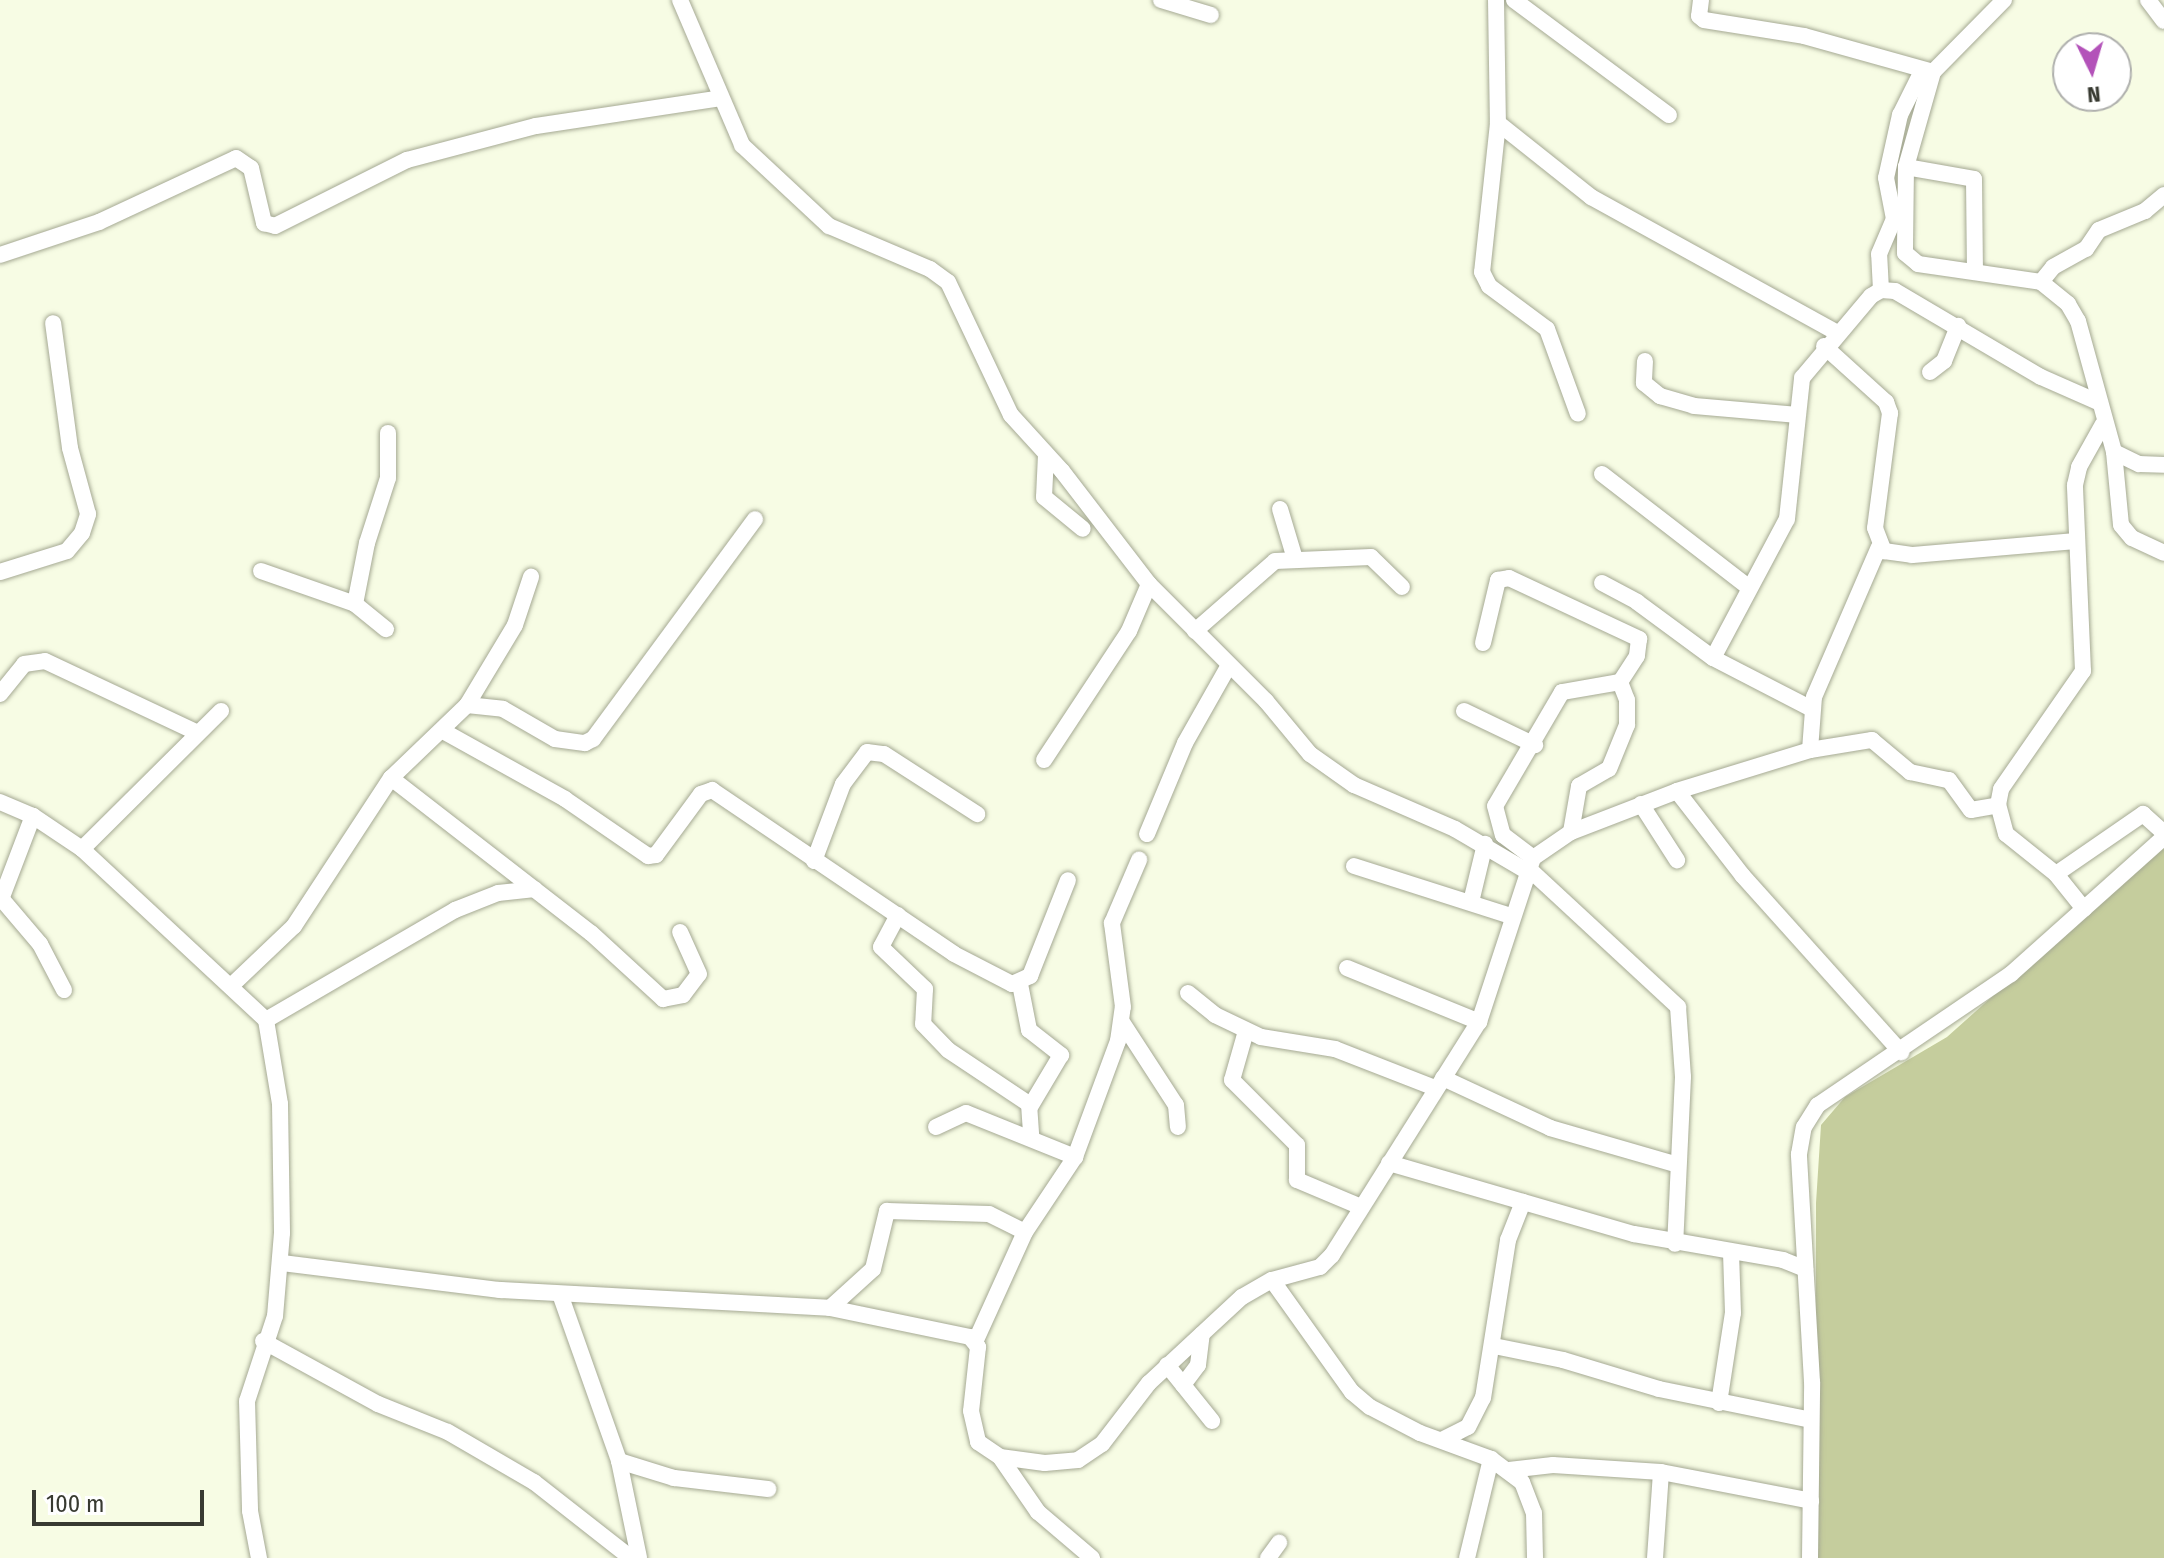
<!DOCTYPE html>
<html>
<head>
<meta charset="utf-8">
<style>
  body { margin:0 }
  #map { position:relative; width:2164px; height:1558px; overflow:hidden; background:#f7fce4; font-family:"Fira Sans Condensed",sans-serif }
  div>[style] { position:absolute }
  [style*='--x'] { left:calc(var(--x)*1px); top:calc(var(--y)*1px); width:calc(var(--w)*1px); rotate:calc(var(--a)*1deg) }
  .green>* { inset:0; background:#c5cd9d }
  .roads { filter:drop-shadow(0 0 2px #a5a993) drop-shadow(0 0 2px #a5a993) }
  .minor>* { height:16px; margin:-8px; padding:0 8px; transform-origin:8px; border-radius:8px; background:#fff }
  span { translate:-50% -50%; white-space:nowrap; text-align:center; line-height:1.15; -webkit-text-stroke:8px #fff; paint-order:stroke }
  .north { position:absolute; left:2052px; top:32px; width:80px; height:80px; box-sizing:border-box; background:#fff; border:2px solid #afb0ad; border-radius:50%; rotate:175deg; font-size:22px; font-weight:700; line-height:32px; text-align:center; color:#383a31 }
  .north::after { content:''; display:block; margin:auto; width:28px; height:36px; background:#b352b9; clip-path:polygon(50% 0,100% 100%,50% 72%,0 100%) }
  .scale { position:absolute; left:32px; top:1490px; width:172px; height:36px; box-sizing:border-box; border:4px solid #383a31; border-top:0; padding-left:10px; font-size:24px; line-height:28px; white-space:nowrap; color:#383a31; -webkit-text-stroke:6px #fff; paint-order:stroke }
</style>
</head>
<body>
<div id="map">
  <div class="green">
    <div style="clip-path:polygon(2164px 843px,2164px 1558px,1816px 1558px,1816px 1203px,1821px 1125px,1845px 1097px,1947px 1037px)"></div>
  </div>
  <div class="roads">
    <div class="minor">
      <div style="--x:680;--y:0;--w:158;--a:66.8"></div>
      <div style="--x:742;--y:145;--w:119;--a:43"></div>
      <div style="--x:829;--y:226;--w:110;--a:23.1"></div>
      <div style="--x:930;--y:269;--w:22;--a:36"></div>
      <div style="--x:948;--y:282;--w:147;--a:64.7"></div>
      <div style="--x:1011;--y:415;--w:76;--a:47.7"></div>
      <div style="--x:1062;--y:471;--w:143;--a:52.4"></div>
      <div style="--x:1149;--y:584;--w:165;--a:45"></div>
      <div style="--x:1266;--y:701;--w:69;--a:50.3"></div>
      <div style="--x:1310;--y:754;--w:54;--a:35.2"></div>
      <div style="--x:1354;--y:785;--w:110;--a:23.5"></div>
      <div style="--x:1455;--y:829;--w:81;--a:30.4"></div>
      <div style="--x:1161;--y:0;--w:52;--a:16.7"></div>
      <div style="--x:1496;--y:0;--w:123;--a:89.1"></div>
      <div style="--x:1498;--y:123;--w:150;--a:96.1"></div>
      <div style="--x:1482;--y:272;--w:16;--a:63"></div>
      <div style="--x:1489;--y:286;--w:72;--a:36.6"></div>
      <div style="--x:1547;--y:329;--w:90;--a:70"></div>
      <div style="--x:1514;--y:0;--w:193;--a:36.6"></div>
      <div style="--x:1701;--y:0;--w:16;--a:97"></div>
      <div style="--x:1699;--y:16;--w:6;--a:39"></div>
      <div style="--x:1704;--y:20;--w:101;--a:9.1"></div>
      <div style="--x:1804;--y:36;--w:134;--a:15.6"></div>
      <div style="--x:2004;--y:0;--w:101;--a:134.6"></div>
      <div style="--x:1933;--y:72;--w:99;--a:105.9"></div>
      <div style="--x:1906;--y:167;--w:86;--a:90.7"></div>
      <div style="--x:1905;--y:253;--w:17;--a:40"></div>
      <div style="--x:1918;--y:264;--w:124;--a:8.3"></div>
      <div style="--x:2041;--y:282;--w:35;--a:39"></div>
      <div style="--x:2068;--y:304;--w:20;--a:60"></div>
      <div style="--x:2078;--y:321;--w:136;--a:74.6"></div>
      <div style="--x:2114;--y:452;--w:73;--a:84.5"></div>
      <div style="--x:2121;--y:525;--w:17;--a:50"></div>
      <div style="--x:2132;--y:538;--w:35;--a:25"></div>
      <div style="--x:2148;--y:0;--w:26;--a:53"></div>
      <div style="--x:1498;--y:123;--w:119;--a:38.5"></div>
      <div style="--x:1591;--y:197;--w:280;--a:28.9"></div>
      <div style="--x:1906;--y:167;--w:69;--a:10"></div>
      <div style="--x:1974;--y:179;--w:91;--a:89.4"></div>
      <div style="--x:0;--y:255;--w:104;--a:-18.4"></div>
      <div style="--x:99;--y:222;--w:151;--a:-25"></div>
      <div style="--x:236;--y:158;--w:18;--a:34"></div>
      <div style="--x:251;--y:168;--w:57;--a:76.7"></div>
      <div style="--x:264;--y:223;--w:11;--a:15"></div>
      <div style="--x:275;--y:226;--w:148;--a:-26.6"></div>
      <div style="--x:407;--y:160;--w:133;--a:-14.8"></div>
      <div style="--x:536;--y:126;--w:187;--a:-8.6"></div>
      <div style="--x:2041;--y:282;--w:19;--a:-51"></div>
      <div style="--x:2053;--y:267;--w:38;--a:-29"></div>
      <div style="--x:2086;--y:249;--w:23;--a:-56"></div>
      <div style="--x:2099;--y:230;--w:50;--a:-22.4"></div>
      <div style="--x:2145;--y:211;--w:25;--a:-40"></div>
      <div style="--x:1881;--y:290;--w:36;--a:-93"></div>
      <div style="--x:1879;--y:254;--w:38;--a:-67"></div>
      <div style="--x:1894;--y:219;--w:42;--a:-101"></div>
      <div style="--x:1886;--y:178;--w:65;--a:-77.5"></div>
      <div style="--x:1900;--y:115;--w:49;--a:-63.4"></div>
      <div style="--x:1824;--y:346;--w:84;--a:42.1"></div>
      <div style="--x:1886;--y:402;--w:12;--a:70"></div>
      <div style="--x:1890;--y:413;--w:116;--a:97.4"></div>
      <div style="--x:1875;--y:528;--w:25;--a:69"></div>
      <div style="--x:1884;--y:551;--w:28;--a:8"></div>
      <div style="--x:1912;--y:555;--w:165;--a:-4.9"></div>
      <div style="--x:1645;--y:361;--w:22;--a:93"></div>
      <div style="--x:1644;--y:383;--w:21;--a:39"></div>
      <div style="--x:1660;--y:396;--w:35;--a:16"></div>
      <div style="--x:1694;--y:406;--w:102;--a:5"></div>
      <div style="--x:1930;--y:372;--w:18;--a:-38"></div>
      <div style="--x:1944;--y:361;--w:38;--a:-68"></div>
      <div style="--x:2114;--y:452;--w:28;--a:26"></div>
      <div style="--x:2139;--y:464;--w:25;--a:2"></div>
      <div style="--x:1046;--y:455;--w:42;--a:92.7"></div>
      <div style="--x:1044;--y:497;--w:50;--a:39.4"></div>
      <div style="--x:1602;--y:474;--w:183;--a:37.7"></div>
      <div style="--x:1280;--y:509;--w:52;--a:73.3"></div>
      <div style="--x:261;--y:571;--w:100;--a:19.3"></div>
      <div style="--x:355;--y:604;--w:40;--a:39"></div>
      <div style="--x:0;--y:572;--w:70;--a:-17.4"></div>
      <div style="--x:67;--y:551;--w:23;--a:-50"></div>
      <div style="--x:82;--y:533;--w:20;--a:-72"></div>
      <div style="--x:88;--y:514;--w:68;--a:-105.3"></div>
      <div style="--x:70;--y:448;--w:126;--a:-97.7"></div>
      <div style="--x:1602;--y:583;--w:40;--a:28"></div>
      <div style="--x:1637;--y:602;--w:94;--a:36.4"></div>
      <div style="--x:1713;--y:658;--w:111;--a:27.3"></div>
      <div style="--x:355;--y:604;--w:62;--a:-78.9"></div>
      <div style="--x:367;--y:543;--w:68;--a:-72.1"></div>
      <div style="--x:388;--y:478;--w:45;--a:-90"></div>
      <div style="--x:1195;--y:631;--w:106;--a:-41.2"></div>
      <div style="--x:1275;--y:561;--w:96;--a:-2.4"></div>
      <div style="--x:1371;--y:557;--w:43;--a:44.1"></div>
      <div style="--x:1483;--y:643;--w:65;--a:-76.6"></div>
      <div style="--x:1498;--y:580;--w:11;--a:-10"></div>
      <div style="--x:1509;--y:578;--w:144;--a:25.1"></div>
      <div style="--x:1639;--y:639;--w:17;--a:97"></div>
      <div style="--x:1637;--y:656;--w:31;--a:123"></div>
      <div style="--x:1620;--y:682;--w:59;--a:170.2"></div>
      <div style="--x:1562;--y:692;--w:132;--a:120.4"></div>
      <div style="--x:1495;--y:806;--w:30;--a:75"></div>
      <div style="--x:1503;--y:835;--w:38;--a:37"></div>
      <div style="--x:1713;--y:658;--w:157;--a:-62"></div>
      <div style="--x:1787;--y:519;--w:142;--a:-83.9"></div>
      <div style="--x:1802;--y:378;--w:107;--a:-49.9"></div>
      <div style="--x:1871;--y:296;--w:12;--a:-31"></div>
      <div style="--x:1881;--y:290;--w:14;--a:4"></div>
      <div style="--x:1895;--y:291;--w:169;--a:30.5"></div>
      <div style="--x:2041;--y:377;--w:64;--a:23.8"></div>
      <div style="--x:0;--y:694;--w:38;--a:-51"></div>
      <div style="--x:24;--y:664;--w:21;--a:-8"></div>
      <div style="--x:45;--y:661;--w:169;--a:25.2"></div>
      <div style="--x:467;--y:705;--w:36;--a:6"></div>
      <div style="--x:503;--y:709;--w:60;--a:30"></div>
      <div style="--x:555;--y:739;--w:30;--a:8"></div>
      <div style="--x:585;--y:743;--w:9;--a:-27"></div>
      <div style="--x:593;--y:739;--w:273;--a:-53.6"></div>
      <div style="--x:1464;--y:711;--w:79;--a:25.6"></div>
      <div style="--x:443;--y:731;--w:140;--a:29.1"></div>
      <div style="--x:565;--y:799;--w:101;--a:34.5"></div>
      <div style="--x:648;--y:856;--w:8;--a:-7"></div>
      <div style="--x:656;--y:855;--w:76;--a:-53.6"></div>
      <div style="--x:701;--y:794;--w:12;--a:-20"></div>
      <div style="--x:712;--y:790;--w:292;--a:34.1"></div>
      <div style="--x:954;--y:954;--w:65;--a:27.3"></div>
      <div style="--x:1012;--y:984;--w:20;--a:-24"></div>
      <div style="--x:1030;--y:976;--w:103;--a:-68.4"></div>
      <div style="--x:1810;--y:750;--w:63;--a:-9.2"></div>
      <div style="--x:1872;--y:740;--w:50;--a:40.1"></div>
      <div style="--x:1910;--y:772;--w:40;--a:12"></div>
      <div style="--x:1949;--y:780;--w:37;--a:54"></div>
      <div style="--x:1971;--y:810;--w:27;--a:-10"></div>
      <div style="--x:1044;--y:760;--w:154;--a:-56.6"></div>
      <div style="--x:1129;--y:631;--w:51;--a:-66.9"></div>
      <div style="--x:391;--y:778;--w:253;--a:37.8"></div>
      <div style="--x:591;--y:933;--w:98;--a:42.5"></div>
      <div style="--x:663;--y:999;--w:20;--a:-11"></div>
      <div style="--x:683;--y:995;--w:26;--a:-53"></div>
      <div style="--x:699;--y:974;--w:46;--a:-114.3"></div>
      <div style="--x:1677;--y:791;--w:108;--a:52.2"></div>
      <div style="--x:1743;--y:876;--w:237;--a:48.1"></div>
      <div style="--x:0;--y:802;--w:36;--a:23"></div>
      <div style="--x:33;--y:816;--w:59;--a:34"></div>
      <div style="--x:82;--y:849;--w:251;--a:42.9"></div>
      <div style="--x:266;--y:1020;--w:85;--a:80.5"></div>
      <div style="--x:280;--y:1104;--w:129;--a:89.1"></div>
      <div style="--x:282;--y:1233;--w:83;--a:94.8"></div>
      <div style="--x:275;--y:1316;--w:89;--a:108.2"></div>
      <div style="--x:247;--y:1401;--w:110;--a:88.4"></div>
      <div style="--x:250;--y:1511;--w:48;--a:79.2"></div>
      <div style="--x:1641;--y:804;--w:67;--a:57.3"></div>
      <div style="--x:1571;--y:832;--w:47;--a:-80.1"></div>
      <div style="--x:1579;--y:786;--w:34;--a:-30"></div>
      <div style="--x:1609;--y:769;--w:48;--a:-67.8"></div>
      <div style="--x:1627;--y:725;--w:25;--a:-90"></div>
      <div style="--x:1627;--y:700;--w:19;--a:-111"></div>
      <div style="--x:1147;--y:834;--w:99;--a:-67.3"></div>
      <div style="--x:1185;--y:743;--w:87;--a:-60.5"></div>
      <div style="--x:82;--y:849;--w:196;--a:-44.8"></div>
      <div style="--x:814;--y:861;--w:82;--a:-69.4"></div>
      <div style="--x:843;--y:784;--w:40;--a:-53"></div>
      <div style="--x:867;--y:752;--w:17;--a:7"></div>
      <div style="--x:884;--y:754;--w:111;--a:32.8"></div>
      <div style="--x:1354;--y:866;--w:165;--a:17.7"></div>
      <div style="--x:1527;--y:867;--w:206;--a:42.8"></div>
      <div style="--x:1678;--y:1007;--w:70;--a:85.9"></div>
      <div style="--x:1683;--y:1077;--w:167;--a:92.7"></div>
      <div style="--x:2056;--y:874;--w:106;--a:-34.6"></div>
      <div style="--x:2143;--y:814;--w:28;--a:42"></div>
      <div style="--x:0;--y:897;--w:62;--a:49.6"></div>
      <div style="--x:40;--y:944;--w:52;--a:62.4"></div>
      <div style="--x:2;--y:897;--w:87;--a:-69.1"></div>
      <div style="--x:1471;--y:902;--w:60;--a:-76.4"></div>
      <div style="--x:2084;--y:909;--w:45;--a:-128.7"></div>
      <div style="--x:2056;--y:874;--w:64;--a:-141.3"></div>
      <div style="--x:2006;--y:834;--w:30;--a:-105"></div>
      <div style="--x:1998;--y:805;--w:16;--a:-79"></div>
      <div style="--x:2001;--y:789;--w:144;--a:-55.2"></div>
      <div style="--x:2083;--y:671;--w:186;--a:-92.5"></div>
      <div style="--x:2075;--y:485;--w:18;--a:-77"></div>
      <div style="--x:2079;--y:467;--w:49;--a:-60.8"></div>
      <div style="--x:898;--y:915;--w:36;--a:118"></div>
      <div style="--x:881;--y:947;--w:61;--a:43.7"></div>
      <div style="--x:925;--y:989;--w:35;--a:93"></div>
      <div style="--x:923;--y:1024;--w:36;--a:46"></div>
      <div style="--x:948;--y:1050;--w:97;--a:33.7"></div>
      <div style="--x:1029;--y:1104;--w:32;--a:86"></div>
      <div style="--x:1347;--y:968;--w:143;--a:22.2"></div>
      <div style="--x:1020;--y:984;--w:47;--a:78.9"></div>
      <div style="--x:1029;--y:1030;--w:41;--a:38"></div>
      <div style="--x:1061;--y:1055;--w:61;--a:120.8"></div>
      <div style="--x:231;--y:986;--w:87;--a:-43.6"></div>
      <div style="--x:294;--y:926;--w:177;--a:-56.8"></div>
      <div style="--x:391;--y:778;--w:105;--a:-43.8"></div>
      <div style="--x:467;--y:705;--w:93;--a:-59"></div>
      <div style="--x:515;--y:625;--w:51;--a:-71.6"></div>
      <div style="--x:1188;--y:993;--w:35;--a:39"></div>
      <div style="--x:1215;--y:1015;--w:51;--a:25.6"></div>
      <div style="--x:1261;--y:1037;--w:75;--a:9.2"></div>
      <div style="--x:1335;--y:1049;--w:107;--a:21.3"></div>
      <div style="--x:266;--y:1020;--w:219;--a:-30.2"></div>
      <div style="--x:455;--y:910;--w:46;--a:-21.6"></div>
      <div style="--x:498;--y:893;--w:37;--a:-6"></div>
      <div style="--x:1122;--y:1022;--w:99;--a:57"></div>
      <div style="--x:1176;--y:1105;--w:22;--a:85"></div>
      <div style="--x:1246;--y:1031;--w:51;--a:105.9"></div>
      <div style="--x:1232;--y:1080;--w:92;--a:45"></div>
      <div style="--x:1297;--y:1145;--w:35;--a:90"></div>
      <div style="--x:1297;--y:1180;--w:69;--a:22.9"></div>
      <div style="--x:1443;--y:1078;--w:118;--a:25"></div>
      <div style="--x:1550;--y:1128;--w:133;--a:16.1"></div>
      <div style="--x:936;--y:1127;--w:33;--a:-25"></div>
      <div style="--x:966;--y:1113;--w:118;--a:22"></div>
      <div style="--x:1389;--y:1163;--w:255;--a:16.2"></div>
      <div style="--x:1634;--y:1234;--w:151;--a:9.9"></div>
      <div style="--x:1783;--y:1260;--w:24;--a:22"></div>
      <div style="--x:282;--y:1263;--w:220;--a:7.1"></div>
      <div style="--x:500;--y:1290;--w:330;--a:3.1"></div>
      <div style="--x:830;--y:1308;--w:143;--a:11.7"></div>
      <div style="--x:970;--y:1337;--w:13;--a:51"></div>
      <div style="--x:978;--y:1347;--w:64;--a:96.2"></div>
      <div style="--x:971;--y:1411;--w:32;--a:77"></div>
      <div style="--x:978;--y:1442;--w:27;--a:34"></div>
      <div style="--x:1000;--y:1457;--w:45;--a:7.6"></div>
      <div style="--x:1045;--y:1463;--w:33;--a:-5"></div>
      <div style="--x:1078;--y:1460;--w:29;--a:-34"></div>
      <div style="--x:1102;--y:1444;--w:77;--a:-52.4"></div>
      <div style="--x:1149;--y:1383;--w:127;--a:-42.8"></div>
      <div style="--x:1242;--y:1297;--w:34;--a:-30"></div>
      <div style="--x:1272;--y:1280;--w:50;--a:-15.2"></div>
      <div style="--x:1320;--y:1267;--w:17;--a:-45"></div>
      <div style="--x:1332;--y:1255;--w:275;--a:-57.8"></div>
      <div style="--x:1479;--y:1022;--w:173;--a:-71.8"></div>
      <div style="--x:1533;--y:858;--w:46;--a:-34.4"></div>
      <div style="--x:1571;--y:832;--w:114;--a:-21.1"></div>
      <div style="--x:1677;--y:791;--w:139;--a:-17.1"></div>
      <div style="--x:1810;--y:750;--w:53;--a:-85.7"></div>
      <div style="--x:1814;--y:697;--w:163;--a:-66.6"></div>
      <div style="--x:1272;--y:1280;--w:138;--a:54.5"></div>
      <div style="--x:1352;--y:1392;--w:23;--a:40"></div>
      <div style="--x:1370;--y:1407;--w:56;--a:27.5"></div>
      <div style="--x:1420;--y:1433;--w:76;--a:20.1"></div>
      <div style="--x:1491;--y:1459;--w:39;--a:37"></div>
      <div style="--x:1522;--y:1482;--w:33;--a:69"></div>
      <div style="--x:1534;--y:1513;--w:45;--a:88.7"></div>
      <div style="--x:560;--y:1294;--w:177;--a:70.5"></div>
      <div style="--x:619;--y:1461;--w:58;--a:17.2"></div>
      <div style="--x:674;--y:1478;--w:95;--a:6.7"></div>
      <div style="--x:830;--y:1308;--w:58;--a:-42.2"></div>
      <div style="--x:873;--y:1269;--w:60;--a:-76.4"></div>
      <div style="--x:887;--y:1211;--w:102;--a:1.7"></div>
      <div style="--x:989;--y:1214;--w:40;--a:26.6"></div>
      <div style="--x:976;--y:1340;--w:119;--a:-65.6"></div>
      <div style="--x:1025;--y:1232;--w:90;--a:-56.3"></div>
      <div style="--x:1075;--y:1157;--w:124;--a:-69.7"></div>
      <div style="--x:1118;--y:1041;--w:34;--a:-82"></div>
      <div style="--x:1123;--y:1007;--w:85;--a:-97.5"></div>
      <div style="--x:1112;--y:923;--w:69;--a:-66.8"></div>
      <div style="--x:263;--y:1341;--w:131;--a:28.7"></div>
      <div style="--x:378;--y:1404;--w:75;--a:21.8"></div>
      <div style="--x:448;--y:1432;--w:99;--a:30.2"></div>
      <div style="--x:534;--y:1482;--w:123;--a:38.1"></div>
      <div style="--x:1494;--y:1346;--w:70;--a:11.5"></div>
      <div style="--x:1563;--y:1360;--w:100;--a:16.8"></div>
      <div style="--x:1659;--y:1389;--w:155;--a:11.5"></div>
      <div style="--x:1167;--y:1365;--w:72;--a:51.2"></div>
      <div style="--x:1183;--y:1385;--w:25;--a:-53"></div>
      <div style="--x:1198;--y:1365;--w:31;--a:-83"></div>
      <div style="--x:1719;--y:1403;--w:91;--a:-81.2"></div>
      <div style="--x:1733;--y:1313;--w:59;--a:-91.9"></div>
      <div style="--x:1442;--y:1440;--w:29;--a:-27"></div>
      <div style="--x:1468;--y:1427;--w:33;--a:-63"></div>
      <div style="--x:1483;--y:1398;--w:160;--a:-81"></div>
      <div style="--x:1508;--y:1240;--w:41;--a:-68.5"></div>
      <div style="--x:1000;--y:1457;--w:67;--a:55.4"></div>
      <div style="--x:1038;--y:1512;--w:71;--a:40.4"></div>
      <div style="--x:619;--y:1461;--w:99;--a:78.3"></div>
      <div style="--x:1509;--y:1470;--w:44;--a:-6.5"></div>
      <div style="--x:1553;--y:1465;--w:108;--a:3.7"></div>
      <div style="--x:1661;--y:1472;--w:153;--a:10.9"></div>
      <div style="--x:1268;--y:1558;--w:19;--a:-54"></div>
      <div style="--x:1467;--y:1558;--w:102;--a:-76.4"></div>
      <div style="--x:1655;--y:1558;--w:86;--a:-86"></div>
      <div style="--x:1810;--y:1558;--w:176;--a:-89.3"></div>
      <div style="--x:1812;--y:1382;--w:228;--a:-93.3"></div>
      <div style="--x:1799;--y:1154;--w:27;--a:-80"></div>
      <div style="--x:1804;--y:1127;--w:26;--a:-58"></div>
      <div style="--x:1818;--y:1105;--w:233;--a:-34.2"></div>
      <div style="--x:2011;--y:974;--w:205;--a:-41.8"></div>
    </div>
  </div>
  <div class="north">N</div>
  <div class="scale">100 m</div>
</div>
</body>
</html>
